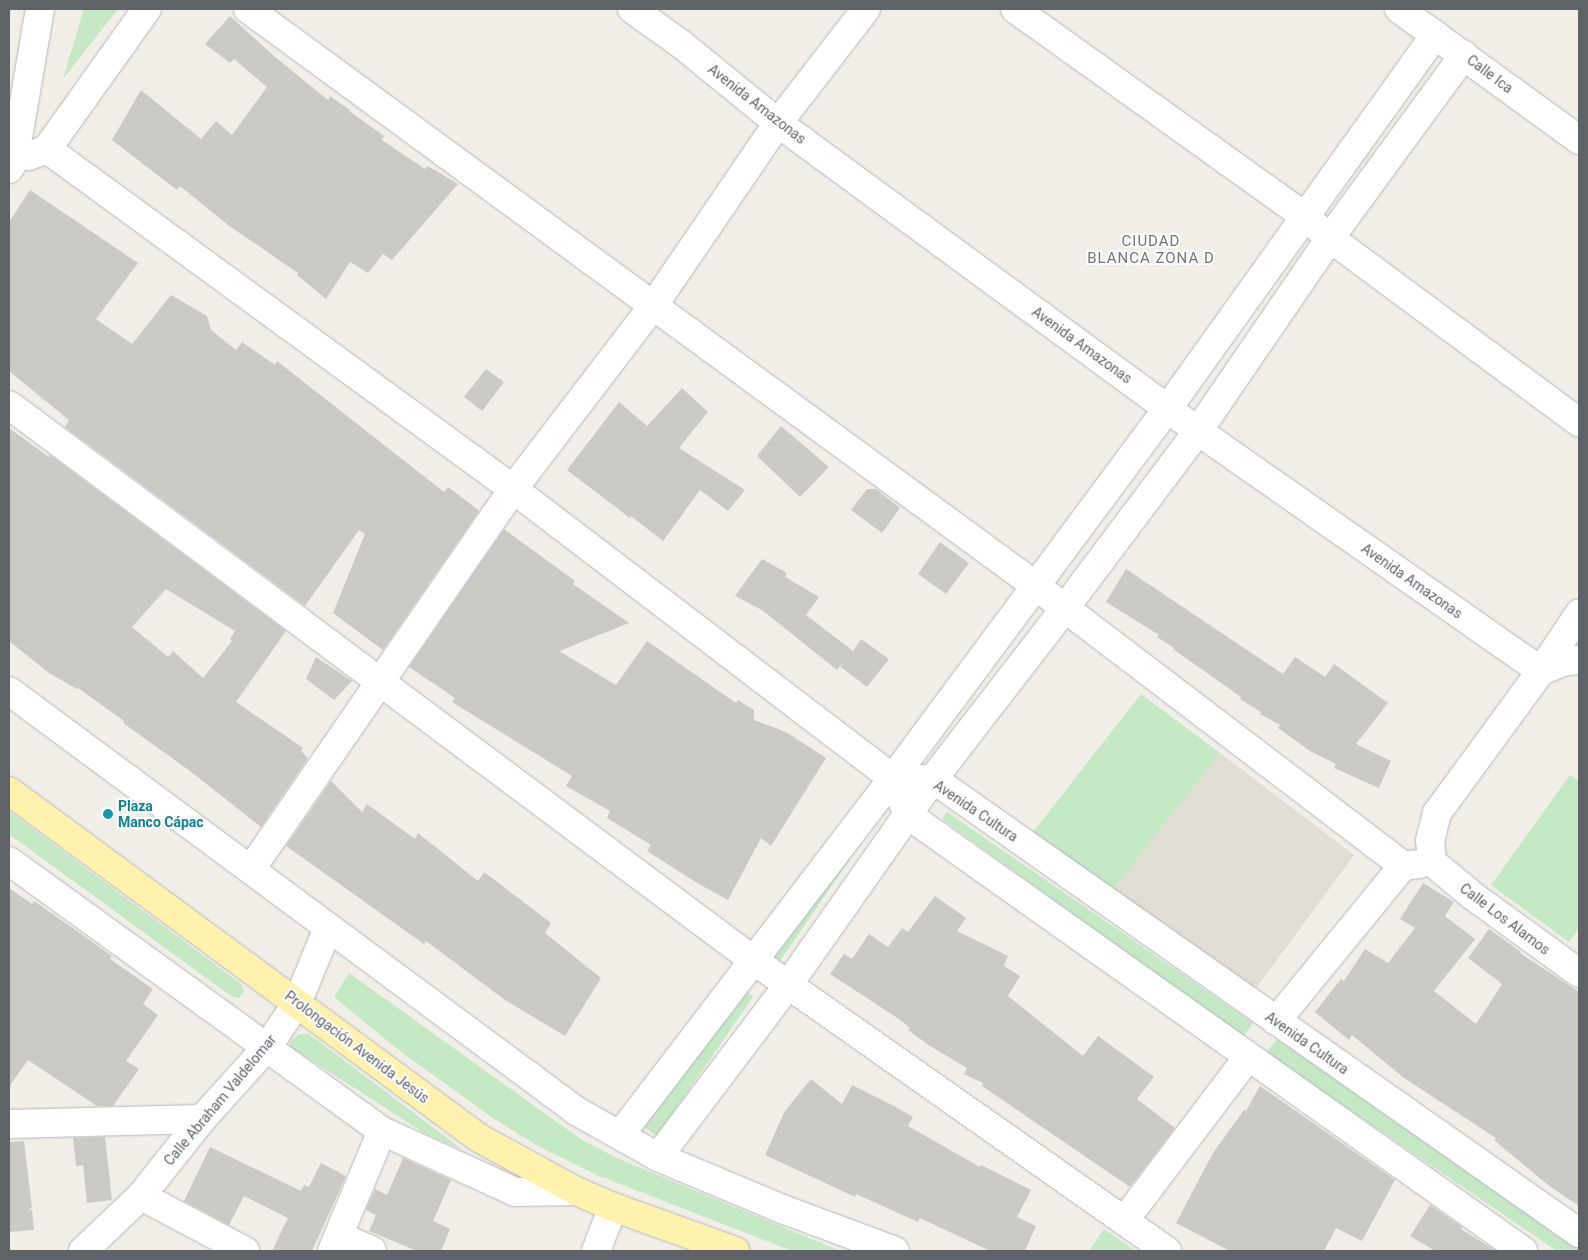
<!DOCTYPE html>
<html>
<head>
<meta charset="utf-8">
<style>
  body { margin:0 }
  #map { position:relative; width:1588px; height:1260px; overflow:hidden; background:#f1efe8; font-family:Roboto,sans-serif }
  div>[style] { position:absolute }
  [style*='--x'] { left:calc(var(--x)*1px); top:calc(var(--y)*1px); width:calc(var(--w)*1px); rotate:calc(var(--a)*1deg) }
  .education>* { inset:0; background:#e1ded6 }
  .green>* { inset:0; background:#c5e8c5 }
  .building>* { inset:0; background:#cccac5 }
  .roads { filter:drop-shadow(0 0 1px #b5b8bc) drop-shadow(0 0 1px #b5b8bc) }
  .minor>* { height:28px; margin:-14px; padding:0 14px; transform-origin:14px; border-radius:14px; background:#fff }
  .tertiary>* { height:28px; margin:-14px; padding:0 14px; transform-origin:14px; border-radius:14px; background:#fff }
  .secondary>* { height:28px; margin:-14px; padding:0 14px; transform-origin:14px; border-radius:14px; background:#fff }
  .primary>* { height:28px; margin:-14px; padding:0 14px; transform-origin:14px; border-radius:14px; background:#fff2af }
  .dots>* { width:14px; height:14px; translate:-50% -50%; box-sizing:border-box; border:2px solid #fff; border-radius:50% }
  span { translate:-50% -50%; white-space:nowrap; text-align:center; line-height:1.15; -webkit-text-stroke:4px #fff; paint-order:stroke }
  .street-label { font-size:14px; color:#5f6368 }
  .culture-label { font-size:14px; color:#0d838f; font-weight:700 }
  .left { translate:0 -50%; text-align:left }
  .neighbourhood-label { font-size:15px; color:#70757a; letter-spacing:1px }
  .frame { position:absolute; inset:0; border:10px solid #5f6368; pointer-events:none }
</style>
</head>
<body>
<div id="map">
  <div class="education">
    <div style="clip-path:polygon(1220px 753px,1354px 855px,1254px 991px,1111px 892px)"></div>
  </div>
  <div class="green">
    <div style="clip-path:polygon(84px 9px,118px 9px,63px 79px)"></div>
    <div style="clip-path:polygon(1141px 694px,1220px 753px,1111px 892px,1030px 836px)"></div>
    <div style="clip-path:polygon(1570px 775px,1579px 782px,1579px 928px,1569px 942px,1491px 885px)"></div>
    <div style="clip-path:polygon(9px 811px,241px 984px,244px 991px,239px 998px,231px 996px,9px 834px)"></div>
    <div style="clip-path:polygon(947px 812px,1253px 1023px,1243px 1037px,942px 819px)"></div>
    <div style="clip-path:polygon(879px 817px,780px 961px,765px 949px)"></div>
    <div style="clip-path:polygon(349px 973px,582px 1140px,619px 1159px,840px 1251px,792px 1251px,597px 1175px,536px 1145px,493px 1118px,396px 1048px,334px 997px)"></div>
    <div style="clip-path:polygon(738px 984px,753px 997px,657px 1136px,643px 1126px)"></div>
    <div style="clip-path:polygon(301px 1034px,309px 1034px,463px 1150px,426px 1134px,289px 1046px,292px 1039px)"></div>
    <div style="clip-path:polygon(1277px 1039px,1579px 1250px,1579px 1251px,1557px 1251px,1266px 1053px)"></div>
    <div style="clip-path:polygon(1104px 1229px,1136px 1251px,1089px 1251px)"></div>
  </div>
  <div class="building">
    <div style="clip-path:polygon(230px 16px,275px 57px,328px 100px,330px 96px,350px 110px,349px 111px,384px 136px,382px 140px,425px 169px,428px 166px,458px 184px,392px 260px,383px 254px,368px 273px,350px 262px,326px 299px,297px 275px,298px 273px,228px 225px,180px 186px,177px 190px,112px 140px,141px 90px,201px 139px,216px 121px,232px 135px,267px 87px,234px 59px,230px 63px,205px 44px)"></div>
    <div style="clip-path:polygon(30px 190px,138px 263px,96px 319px,132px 344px,171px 295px,207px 316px,211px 330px,236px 350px,242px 342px,275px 365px,277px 361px,444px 492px,448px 487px,477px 509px,479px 511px,383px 650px,333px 613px,365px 534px,359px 530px,305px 606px,65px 427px,69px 420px,9px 371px,9px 222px)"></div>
    <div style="clip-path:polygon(486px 369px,504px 382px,482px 411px,464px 397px)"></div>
    <div style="clip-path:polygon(682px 388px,708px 412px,679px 448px,745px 490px,728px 511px,700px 490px,663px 541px,631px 516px,630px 518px,567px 470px,619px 402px,647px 426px)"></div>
    <div style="clip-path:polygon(781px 426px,829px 467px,800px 497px,757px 456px)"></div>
    <div style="clip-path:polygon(evenodd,9px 428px,49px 457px,50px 455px,286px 631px,236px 702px,303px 748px,301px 751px,308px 758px,261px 827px,190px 771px,123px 723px,124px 721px,78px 688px,77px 689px,49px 673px,9px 641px,9px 428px,166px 589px,235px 631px,230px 639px,232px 641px,203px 678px,173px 651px,168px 657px,132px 627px,166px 589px)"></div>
    <div style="clip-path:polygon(867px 489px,876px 489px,900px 508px,882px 533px,851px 510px)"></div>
    <div style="clip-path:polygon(504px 529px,575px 581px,573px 584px,629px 623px,559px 651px,616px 685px,647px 641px,736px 703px,738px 700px,754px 710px,754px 720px,786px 732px,826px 758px,771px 846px,761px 838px,728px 900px,697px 883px,647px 851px,651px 845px,607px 818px,610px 811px,566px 786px,572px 776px,452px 702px,455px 698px,409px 667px)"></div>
    <div style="clip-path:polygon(940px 542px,969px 563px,946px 594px,918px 574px)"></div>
    <div style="clip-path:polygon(762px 559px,787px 573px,785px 577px,819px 597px,806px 615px,853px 651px,861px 639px,889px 659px,867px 687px,841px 667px,845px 661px,837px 670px,762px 610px,735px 596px)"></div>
    <div style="clip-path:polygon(1126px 569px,1283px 674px,1295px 657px,1325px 677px,1334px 664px,1388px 703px,1356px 744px,1391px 761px,1379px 788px,1334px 768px,1336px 764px,1310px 751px,1278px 728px,1280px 725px,1260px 714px,1261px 712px,1240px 699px,1241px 697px,1173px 649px,1174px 648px,1157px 637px,1159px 635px,1106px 602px)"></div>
    <div style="clip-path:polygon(316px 657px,352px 681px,334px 700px,306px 679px)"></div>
    <div style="clip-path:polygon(331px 781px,362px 812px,367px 804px,415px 839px,418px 833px,478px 881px,484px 872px,551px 923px,545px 933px,601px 978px,565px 1036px,505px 1000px,426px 941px,424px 944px,286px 846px)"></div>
    <div style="clip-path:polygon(1423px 883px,1454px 902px,1445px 916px,1475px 939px,1434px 991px,1476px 1024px,1502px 984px,1468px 958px,1489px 929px,1521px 952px,1520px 953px,1579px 992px,1579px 1206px,1548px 1185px,1494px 1140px,1496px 1138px,1404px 1078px,1352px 1035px,1349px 1040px,1315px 1012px,1341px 979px,1344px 981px,1365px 949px,1388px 963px,1415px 928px,1400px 919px)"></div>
    <div style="clip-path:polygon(9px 888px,32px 904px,34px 901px,64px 922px,112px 956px,110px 959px,153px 989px,143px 1004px,158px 1015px,126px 1061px,139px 1069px,113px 1106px,97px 1106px,28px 1060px,9px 1087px)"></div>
    <div style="clip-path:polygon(935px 896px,966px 918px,957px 931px,1008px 956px,1004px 966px,1020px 976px,1008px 996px,1083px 1056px,1098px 1036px,1154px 1077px,1137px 1099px,1175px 1128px,1130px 1187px,982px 1086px,983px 1083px,964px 1074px,967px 1068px,930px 1046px,908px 1030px,910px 1028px,899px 1019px,830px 974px,844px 954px,852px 959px,869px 934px,888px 947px,902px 928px,908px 932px)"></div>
    <div style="clip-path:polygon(811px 1079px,842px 1104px,852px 1085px,894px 1106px,913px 1117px,908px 1126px,980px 1167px,981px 1165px,1031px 1190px,1017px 1217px,1036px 1226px,1025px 1251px,990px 1251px,920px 1218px,918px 1222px,856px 1194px,855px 1197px,765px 1155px,785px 1111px)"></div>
    <div style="clip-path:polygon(1260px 1086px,1395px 1180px,1362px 1241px,1336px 1228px,1324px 1251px,1230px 1251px,1176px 1223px,1213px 1153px,1244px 1110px,1246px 1111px)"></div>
    <div style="clip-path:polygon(105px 1137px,112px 1200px,87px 1203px,83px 1165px,76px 1166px,73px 1138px)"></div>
    <div style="clip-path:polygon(24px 1141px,32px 1208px,28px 1209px,32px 1210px,34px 1230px,9px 1232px,9px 1142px)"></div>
    <div style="clip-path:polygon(210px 1147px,301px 1191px,304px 1185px,309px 1187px,321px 1163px,346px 1176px,312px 1251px,272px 1251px,288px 1218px,244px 1196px,229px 1225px,184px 1201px)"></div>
    <div style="clip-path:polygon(403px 1158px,451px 1180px,433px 1221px,450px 1229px,441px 1251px,417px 1251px,369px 1231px,376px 1215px,366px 1210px,375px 1189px,387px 1195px)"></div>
    <div style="clip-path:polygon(1430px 1205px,1462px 1227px,1461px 1229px,1496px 1251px,1435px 1251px,1410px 1236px)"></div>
  </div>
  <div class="roads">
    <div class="minor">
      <div style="--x:248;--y:9;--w:977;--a:36.21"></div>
      <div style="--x:1036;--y:586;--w:462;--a:37.3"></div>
      <div style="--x:632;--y:9;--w:60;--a:35.5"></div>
      <div style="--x:681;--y:44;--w:125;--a:39.2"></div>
      <div style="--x:778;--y:123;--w:521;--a:36.25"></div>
      <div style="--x:1198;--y:431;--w:419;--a:35"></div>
      <div style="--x:1541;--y:671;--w:23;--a:-23"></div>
      <div style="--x:1562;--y:662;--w:17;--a:-7"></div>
      <div style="--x:1015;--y:9;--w:357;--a:35.6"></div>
      <div style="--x:1305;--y:217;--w:33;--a:40"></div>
      <div style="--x:1330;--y:238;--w:310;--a:36.5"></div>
      <div style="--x:1399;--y:9;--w:223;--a:36"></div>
      <div style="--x:47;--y:149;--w:577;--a:36.12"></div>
      <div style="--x:513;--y:489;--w:477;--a:37.3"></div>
      <div style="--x:29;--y:156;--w:19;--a:-21"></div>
      <div style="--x:47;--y:149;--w:172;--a:-54.5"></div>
      <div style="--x:9;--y:405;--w:928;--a:36.72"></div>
      <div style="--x:753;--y:960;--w:506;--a:35.1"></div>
      <div style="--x:9;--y:691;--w:708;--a:36.5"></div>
      <div style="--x:578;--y:1112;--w:92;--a:29.4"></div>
      <div style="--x:658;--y:1157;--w:138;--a:22.7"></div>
      <div style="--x:785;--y:1210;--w:117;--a:20.4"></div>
      <div style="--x:914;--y:779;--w:19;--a:0"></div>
      <div style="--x:933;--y:779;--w:790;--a:35.1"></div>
      <div style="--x:901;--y:798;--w:18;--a:68"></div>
      <div style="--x:908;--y:815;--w:754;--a:35.33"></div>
      <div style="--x:9;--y:861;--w:460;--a:35.9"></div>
      <div style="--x:382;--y:1131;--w:146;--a:24.6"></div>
      <div style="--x:515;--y:1192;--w:61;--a:-0.9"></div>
      <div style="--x:1432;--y:862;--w:21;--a:-95"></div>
      <div style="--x:1430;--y:841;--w:29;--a:-76"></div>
      <div style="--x:1437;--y:813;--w:176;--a:-53.8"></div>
      <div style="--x:1541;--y:671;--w:69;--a:-56.3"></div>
      <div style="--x:1432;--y:862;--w:53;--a:39.7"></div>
      <div style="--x:1473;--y:896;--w:131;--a:36"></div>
      <div style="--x:251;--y:869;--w:462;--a:-55.4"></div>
      <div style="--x:513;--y:489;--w:230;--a:-52.6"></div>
      <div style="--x:653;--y:306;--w:222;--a:-55.7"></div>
      <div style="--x:778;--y:123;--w:144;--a:-52.3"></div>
      <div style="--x:297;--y:1003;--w:81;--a:-67.5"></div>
      <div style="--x:1276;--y:1021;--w:200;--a:-50.7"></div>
      <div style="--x:1403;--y:866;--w:17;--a:-7"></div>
      <div style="--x:620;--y:1135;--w:449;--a:-52.6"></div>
      <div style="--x:893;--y:778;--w:461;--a:-53.4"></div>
      <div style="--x:1168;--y:408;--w:459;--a:-54.4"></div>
      <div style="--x:658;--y:1157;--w:216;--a:-52.9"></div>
      <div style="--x:788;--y:985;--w:252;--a:-54.9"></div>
      <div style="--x:933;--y:779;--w:216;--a:-52.3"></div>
      <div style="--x:1065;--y:608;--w:221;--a:-53.1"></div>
      <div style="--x:1198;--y:431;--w:234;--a:-55.6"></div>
      <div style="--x:1330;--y:238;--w:227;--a:-53.8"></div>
      <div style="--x:141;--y:1196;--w:118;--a:27.9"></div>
      <div style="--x:1124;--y:1221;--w:206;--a:-52.9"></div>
      <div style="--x:339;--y:1236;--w:36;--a:24"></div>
      <div style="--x:83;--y:1251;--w:80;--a:-43.5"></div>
      <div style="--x:141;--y:1196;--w:98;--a:-51.6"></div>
      <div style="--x:332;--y:1251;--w:130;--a:-67.4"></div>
      <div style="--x:596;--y:1251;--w:47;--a:-68.9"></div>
    </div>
    <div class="tertiary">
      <div style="--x:9;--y:1124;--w:193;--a:-1.5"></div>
      <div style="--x:202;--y:1119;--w:98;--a:-47.9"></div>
      <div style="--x:268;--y:1046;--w:52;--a:-56"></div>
    </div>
    <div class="secondary">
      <div style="--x:9;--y:169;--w:9;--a:-58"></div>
      <div style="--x:14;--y:161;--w:154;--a:-80.3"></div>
    </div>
    <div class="primary">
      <div style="--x:9;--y:791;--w:584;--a:36.44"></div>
      <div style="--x:479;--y:1138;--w:111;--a:28.7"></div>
      <div style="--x:576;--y:1191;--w:40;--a:23.4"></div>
      <div style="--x:613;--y:1207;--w:130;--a:19.8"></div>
    </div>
  </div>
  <div class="dots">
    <div style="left:108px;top:814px;background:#0f9aa8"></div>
  </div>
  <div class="street-label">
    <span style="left:1490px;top:74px;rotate:37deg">Calle Ica</span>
    <span style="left:757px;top:104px;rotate:38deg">Avenida Amazonas</span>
    <span style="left:1082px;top:345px;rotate:36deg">Avenida Amazonas</span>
    <span style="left:1412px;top:581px;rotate:35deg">Avenida Amazonas</span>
    <span style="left:976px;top:811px;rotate:34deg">Avenida Cultura</span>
    <span style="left:1505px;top:919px;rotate:37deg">Calle Los Alamos</span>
    <span style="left:1307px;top:1043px;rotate:35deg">Avenida Cultura</span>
    <span style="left:357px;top:1047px;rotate:37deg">Prolongación Avenida Jesús</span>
    <span style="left:220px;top:1100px;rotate:-50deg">Calle Abraham Valdelomar</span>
  </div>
  <div class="culture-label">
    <span class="left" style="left:118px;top:814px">Plaza<br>Manco Cápac</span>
  </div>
  <div class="neighbourhood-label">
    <span style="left:1151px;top:250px">CIUDAD<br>BLANCA ZONA D</span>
  </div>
  <div class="frame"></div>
</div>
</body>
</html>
